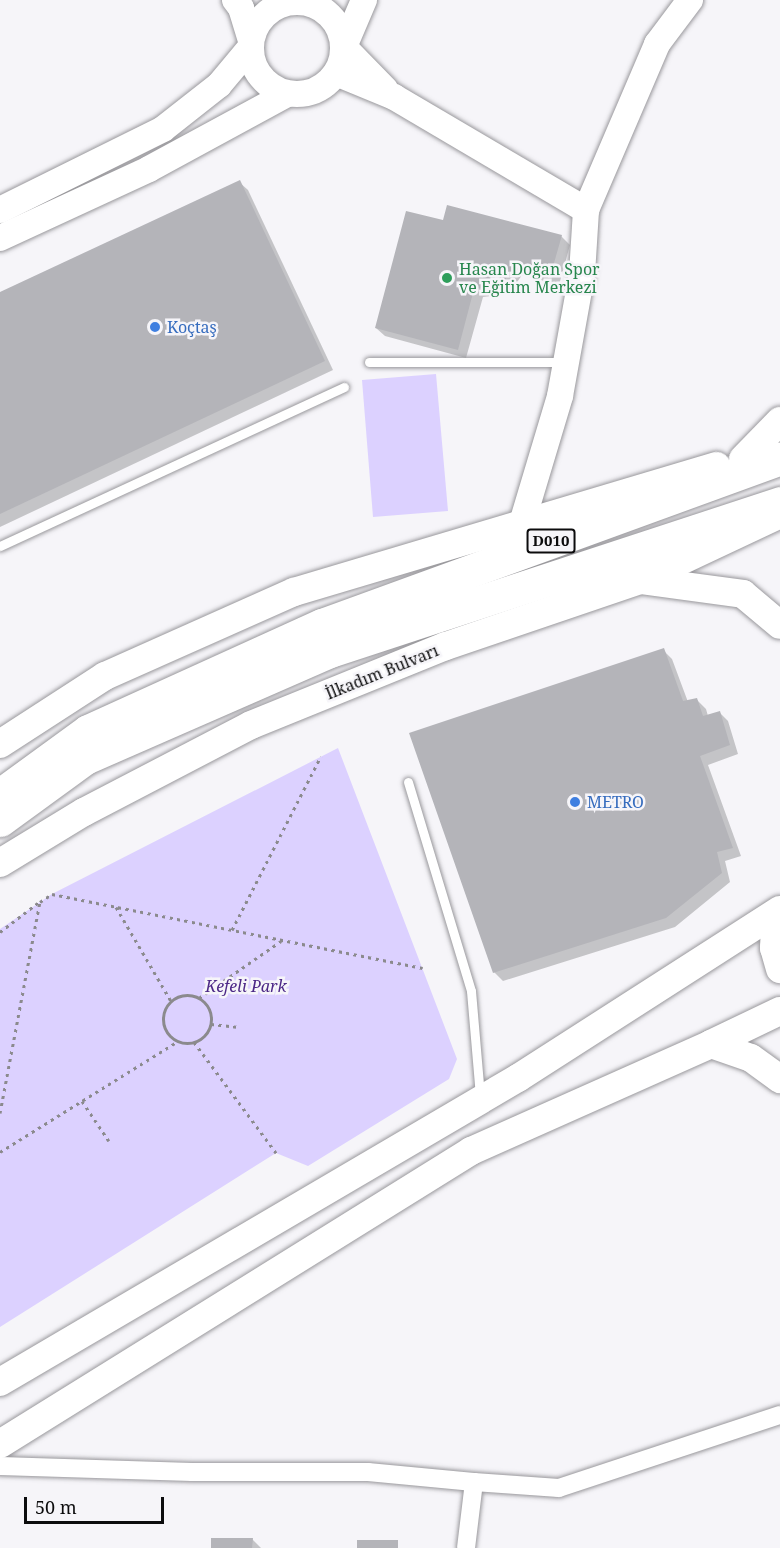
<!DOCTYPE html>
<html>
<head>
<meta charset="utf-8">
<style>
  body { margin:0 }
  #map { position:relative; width:780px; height:1548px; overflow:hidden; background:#f6f5f9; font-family:"Noto Serif",serif }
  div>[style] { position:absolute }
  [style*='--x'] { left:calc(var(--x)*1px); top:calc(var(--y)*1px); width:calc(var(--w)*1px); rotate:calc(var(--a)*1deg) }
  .green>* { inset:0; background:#dcd1ff }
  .shadow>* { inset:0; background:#0003 }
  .building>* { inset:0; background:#b4b4b9 }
  .path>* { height:3px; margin-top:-1.5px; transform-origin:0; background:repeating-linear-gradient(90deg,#8b8a8d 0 3px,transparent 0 7.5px) }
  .path>.ring { margin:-1.5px; padding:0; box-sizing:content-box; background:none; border:3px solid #8b8a8d; border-radius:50% }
  .roads { filter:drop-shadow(0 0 2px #99989c) drop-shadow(0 0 2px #99989c) }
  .lane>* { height:9px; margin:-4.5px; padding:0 4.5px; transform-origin:4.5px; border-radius:4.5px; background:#fff }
  .street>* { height:18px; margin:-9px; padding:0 9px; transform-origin:9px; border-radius:9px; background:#fff }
  .secondary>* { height:26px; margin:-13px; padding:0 13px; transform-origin:13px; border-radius:13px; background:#fff }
  .secondary>.ring { margin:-13px; padding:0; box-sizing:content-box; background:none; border:26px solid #fff; border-radius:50% }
  .primary>* { height:28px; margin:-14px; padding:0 14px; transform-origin:14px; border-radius:14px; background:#fff }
  .highway>* { height:33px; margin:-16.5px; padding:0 16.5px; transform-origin:16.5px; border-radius:16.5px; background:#fff }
  .dots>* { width:16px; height:16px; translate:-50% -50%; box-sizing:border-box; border:3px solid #f6f5f9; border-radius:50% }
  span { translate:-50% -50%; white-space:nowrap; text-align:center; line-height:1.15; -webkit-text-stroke:5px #f6f5f9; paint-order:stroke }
  .shield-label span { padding:2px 4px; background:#f6f5f9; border:2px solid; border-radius:4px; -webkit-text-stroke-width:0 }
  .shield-label { font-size:15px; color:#0c0c0d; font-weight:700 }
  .leisure-label { font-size:16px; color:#27864d }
  .left { translate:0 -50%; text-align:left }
  .shop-label { font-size:16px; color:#366cbe }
  .street-label { font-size:16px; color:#0c0c0d }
  .park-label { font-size:16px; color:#4d2987; font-style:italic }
  .scale { position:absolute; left:24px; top:1497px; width:140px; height:27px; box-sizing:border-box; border:3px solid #0c0c0d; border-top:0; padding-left:8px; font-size:18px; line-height:21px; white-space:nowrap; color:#0c0c0d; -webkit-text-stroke:4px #f6f5f9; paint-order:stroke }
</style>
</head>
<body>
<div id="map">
  <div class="green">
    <div style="clip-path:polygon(436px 374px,448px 511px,373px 517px,362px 380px)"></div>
    <div style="clip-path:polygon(338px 748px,457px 1059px,449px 1079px,308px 1166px,276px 1153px,0 1327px,0 929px,52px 894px)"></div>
  </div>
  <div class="shadow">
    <div style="clip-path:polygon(239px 182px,248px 190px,333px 370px,0 527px,0 294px)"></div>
    <div style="clip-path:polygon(444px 222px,561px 236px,570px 245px,559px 285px,522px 275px,513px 288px,499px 295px,483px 297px,466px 358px,385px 336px,376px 328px)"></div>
    <div style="clip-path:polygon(663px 650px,672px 659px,688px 702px,697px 700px,706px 709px,708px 716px,720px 713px,728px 721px,738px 754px,708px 765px,741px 856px,725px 861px,730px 882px,675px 927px,503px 981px,494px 972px)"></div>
    <div style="clip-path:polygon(252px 1539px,261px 1548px,213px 1548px)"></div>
  </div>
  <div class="building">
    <div style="clip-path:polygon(240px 180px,325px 361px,0 514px,0 292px)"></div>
    <div style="clip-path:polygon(447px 205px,562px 235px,550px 277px,513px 267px,505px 280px,490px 287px,474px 289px,458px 350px,375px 328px,406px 211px,443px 220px)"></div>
    <div style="clip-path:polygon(664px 648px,683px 701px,697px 698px,703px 716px,720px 711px,730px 745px,700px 756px,733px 848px,717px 852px,722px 873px,666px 918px,493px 973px,409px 733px)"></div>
    <div style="clip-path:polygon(211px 1538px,253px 1538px,252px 1548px,211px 1548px)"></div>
    <div style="clip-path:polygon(357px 1540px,398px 1540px,398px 1548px,357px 1548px)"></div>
  </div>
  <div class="path">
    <div style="--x:116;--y:907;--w:109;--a:59.7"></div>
    <div style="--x:232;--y:930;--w:195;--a:-62.9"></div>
    <div style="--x:0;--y:932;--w:49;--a:-37.6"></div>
    <div class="ring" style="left:163px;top:995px;width:45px;height:45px"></div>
    <div style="--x:199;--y:998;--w:100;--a:-34.8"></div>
    <div style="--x:211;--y:1024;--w:28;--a:6"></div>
    <div style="--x:194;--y:1042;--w:138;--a:53.5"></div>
    <div style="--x:82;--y:1101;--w:48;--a:56"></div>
    <div style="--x:0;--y:1113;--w:215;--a:-79.3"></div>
    <div style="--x:40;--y:902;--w:14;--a:-34"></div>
    <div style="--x:52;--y:894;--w:378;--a:11.3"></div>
    <div style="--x:0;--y:1152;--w:210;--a:-31.9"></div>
  </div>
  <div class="roads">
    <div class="lane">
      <div style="--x:369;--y:362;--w:194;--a:0"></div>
      <div style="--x:0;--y:546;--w:379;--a:-24.8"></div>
      <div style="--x:408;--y:782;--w:218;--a:73.2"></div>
      <div style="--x:471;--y:991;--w:104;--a:85.1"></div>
    </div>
    <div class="street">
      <div style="--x:0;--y:1466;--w:192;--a:1.8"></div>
      <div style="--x:192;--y:1472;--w:176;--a:0"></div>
      <div style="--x:368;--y:1472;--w:106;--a:5.4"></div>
      <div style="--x:474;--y:1482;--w:66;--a:96.9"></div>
      <div style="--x:474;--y:1482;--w:85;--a:4"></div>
      <div style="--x:559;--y:1488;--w:233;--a:-18.3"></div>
    </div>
    <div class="secondary">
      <div style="--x:235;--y:0;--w:10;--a:53"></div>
      <div style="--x:241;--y:8;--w:34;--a:73"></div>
      <div style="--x:364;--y:0;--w:51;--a:113.1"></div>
      <div style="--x:344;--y:47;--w:59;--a:45.7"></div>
      <div class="ring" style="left:251px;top:2px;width:66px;height:66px"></div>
      <div style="--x:336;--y:73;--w:63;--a:22.5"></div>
      <div style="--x:394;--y:97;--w:223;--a:30.5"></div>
      <div style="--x:0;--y:210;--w:182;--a:-26.4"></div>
      <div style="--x:163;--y:129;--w:71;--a:-38.2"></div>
      <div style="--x:219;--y:85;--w:48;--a:-50"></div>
      <div style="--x:0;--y:238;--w:164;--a:-24.8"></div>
      <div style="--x:149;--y:169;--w:157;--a:-28.5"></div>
      <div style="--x:522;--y:523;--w:133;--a:-73.3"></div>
      <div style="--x:560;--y:396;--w:124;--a:-79.8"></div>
      <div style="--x:582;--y:274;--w:64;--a:-86.4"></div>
      <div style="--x:586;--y:210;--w:181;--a:-66.8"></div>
      <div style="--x:657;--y:44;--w:55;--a:-53.1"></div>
    </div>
    <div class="primary">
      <div style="--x:743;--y:459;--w:53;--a:-45.8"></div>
      <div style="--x:640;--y:580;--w:104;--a:7.7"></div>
      <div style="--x:743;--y:594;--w:48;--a:40"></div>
      <div style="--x:0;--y:744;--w:125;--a:-32.9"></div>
      <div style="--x:105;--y:676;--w:207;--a:-24"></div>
      <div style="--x:294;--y:592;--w:441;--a:-16.6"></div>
      <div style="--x:0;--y:863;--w:98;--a:-31.3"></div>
      <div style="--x:84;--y:812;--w:188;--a:-27.5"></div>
      <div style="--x:251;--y:725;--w:210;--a:-22.1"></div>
      <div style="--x:446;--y:646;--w:205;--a:-18.8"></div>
      <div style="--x:640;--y:580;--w:148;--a:-25.2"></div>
      <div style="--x:780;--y:913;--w:16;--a:108"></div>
      <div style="--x:775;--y:928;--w:20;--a:93"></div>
      <div style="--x:774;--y:948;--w:22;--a:74"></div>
      <div style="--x:711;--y:1044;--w:42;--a:19.3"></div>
      <div style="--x:751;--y:1058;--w:36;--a:36"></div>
      <div style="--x:0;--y:1382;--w:601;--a:-30.41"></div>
      <div style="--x:518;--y:1078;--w:311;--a:-32.7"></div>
      <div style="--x:0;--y:1444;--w:555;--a:-31.88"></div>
      <div style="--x:471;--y:1151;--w:263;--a:-24"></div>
      <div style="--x:711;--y:1044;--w:76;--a:-25.6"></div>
    </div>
    <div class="highway">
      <div style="--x:0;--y:795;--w:109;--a:-36"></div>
      <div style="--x:88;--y:731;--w:257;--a:-24.4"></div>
      <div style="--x:322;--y:625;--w:487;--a:-20"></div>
      <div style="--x:0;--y:820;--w:105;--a:-36.1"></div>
      <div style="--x:85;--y:758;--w:267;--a:-23.6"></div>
      <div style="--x:330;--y:651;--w:474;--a:-18.2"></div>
    </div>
  </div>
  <div class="dots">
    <div style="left:447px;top:278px;background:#2e9e5b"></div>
    <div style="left:155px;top:327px;background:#3f7fe0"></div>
    <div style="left:575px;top:802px;background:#3f7fe0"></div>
  </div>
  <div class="shield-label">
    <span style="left:551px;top:541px">D010</span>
  </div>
  <div class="leisure-label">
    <span class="left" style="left:459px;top:278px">Hasan Doğan Spor<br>ve Eğitim Merkezi</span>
  </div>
  <div class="shop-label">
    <span class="left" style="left:167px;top:327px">Koçtaş</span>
    <span class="left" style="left:587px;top:802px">METRO</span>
  </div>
  <div class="street-label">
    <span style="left:382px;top:672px;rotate:-22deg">İlkadım Bulvarı</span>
  </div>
  <div class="park-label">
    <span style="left:246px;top:986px">Kefeli Park</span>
  </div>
  <div class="scale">50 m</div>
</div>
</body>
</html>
